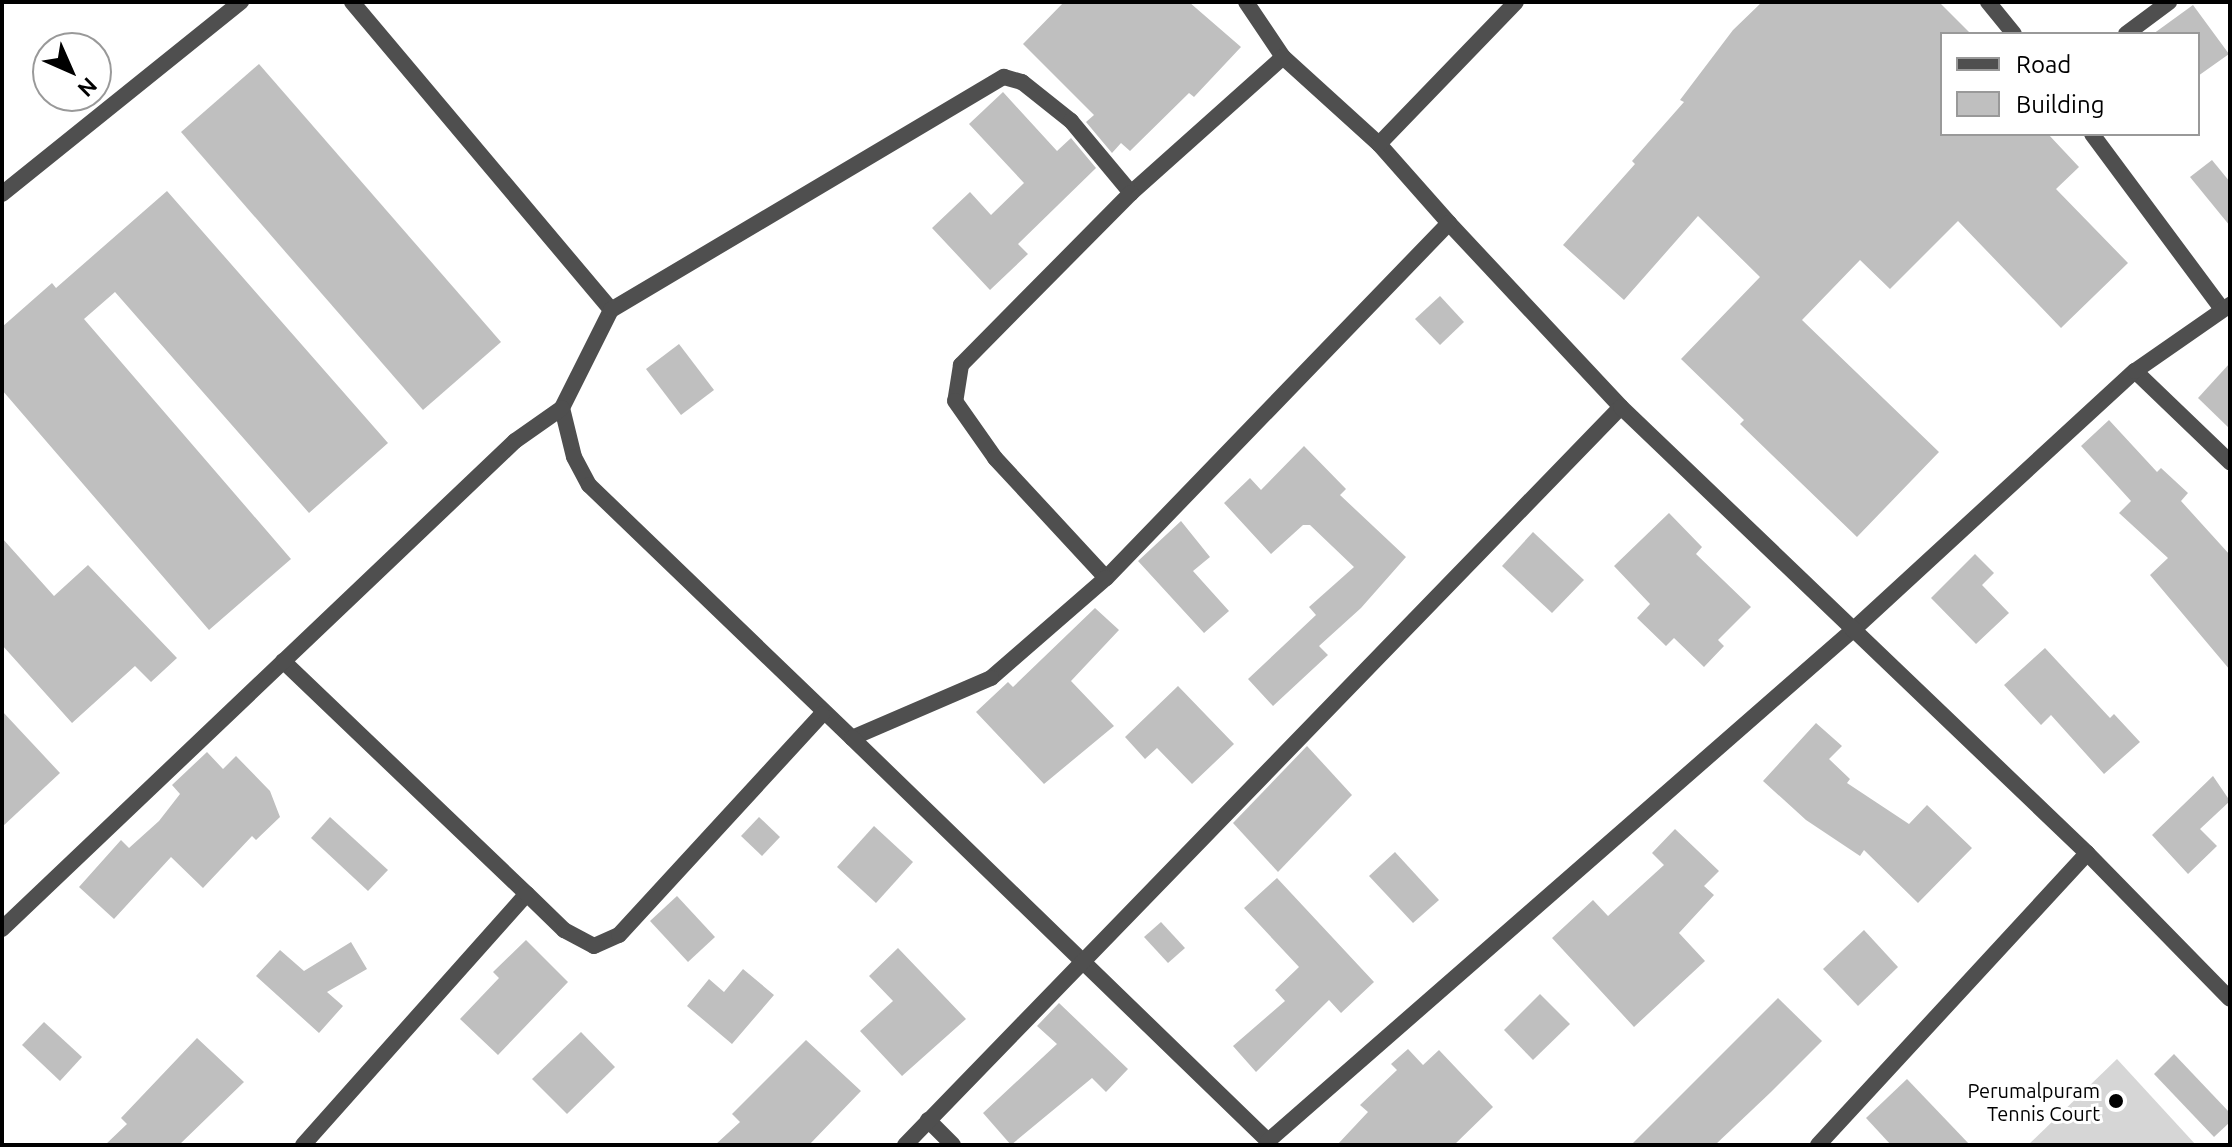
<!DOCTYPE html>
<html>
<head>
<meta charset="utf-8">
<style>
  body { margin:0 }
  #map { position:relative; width:2232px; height:1147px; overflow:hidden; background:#fff; font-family:Ubuntu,sans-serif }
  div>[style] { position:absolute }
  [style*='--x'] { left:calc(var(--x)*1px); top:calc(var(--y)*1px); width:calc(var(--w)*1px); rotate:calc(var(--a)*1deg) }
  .green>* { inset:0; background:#d6d6d6 }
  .building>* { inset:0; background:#bfbfbf }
  .minor>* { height:16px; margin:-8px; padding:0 8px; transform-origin:8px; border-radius:8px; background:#4f4f4f }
  .tertiary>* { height:16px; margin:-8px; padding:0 8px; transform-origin:8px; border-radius:8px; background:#4f4f4f }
  .dots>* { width:22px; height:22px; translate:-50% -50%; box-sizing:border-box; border:4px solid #fff; border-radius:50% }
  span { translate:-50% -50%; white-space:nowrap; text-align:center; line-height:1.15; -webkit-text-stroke:6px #fff; paint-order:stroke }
  .poi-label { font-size:20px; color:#000 }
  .right { translate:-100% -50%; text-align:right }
  .frame { position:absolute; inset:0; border:4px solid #000; pointer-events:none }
  .legend { position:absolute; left:1940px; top:32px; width:260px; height:104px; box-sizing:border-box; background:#fff; border:2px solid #999; margin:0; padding:10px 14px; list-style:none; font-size:24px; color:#000 }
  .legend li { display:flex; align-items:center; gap:16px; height:40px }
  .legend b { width:40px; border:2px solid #999 }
  .north { position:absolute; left:32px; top:32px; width:80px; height:80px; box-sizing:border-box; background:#fff; border:2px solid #999; border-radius:50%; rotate:135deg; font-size:22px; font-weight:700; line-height:32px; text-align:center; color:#000 }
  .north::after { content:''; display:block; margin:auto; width:28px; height:36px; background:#000; clip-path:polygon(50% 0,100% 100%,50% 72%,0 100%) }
</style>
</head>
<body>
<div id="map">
  <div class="green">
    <div style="clip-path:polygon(2117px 1059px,2196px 1145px,2028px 1145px)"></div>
  </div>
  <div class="building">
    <div style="clip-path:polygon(1064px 2px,1189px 2px,1241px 47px,1194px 97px,1189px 93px,1130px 151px,1121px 143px,1112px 153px,1086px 122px,1094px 115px,1023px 44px)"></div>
    <div style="clip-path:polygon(1762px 2px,1939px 2px,1971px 34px,1942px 34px,1942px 134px,2048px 134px,2079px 167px,2056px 189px,2128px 263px,2061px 328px,1958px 221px,1890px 289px,1860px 260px,1802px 320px,1939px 452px,1857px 537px,1740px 424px,1744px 420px,1681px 359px,1760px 277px,1698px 216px,1624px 300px,1563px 245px,1635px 164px,1632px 161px,1684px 102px,1680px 100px,1733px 30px)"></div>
    <div style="clip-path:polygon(2193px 5px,2229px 54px,2198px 76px,2198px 34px,2153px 34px)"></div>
    <div style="clip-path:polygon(259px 64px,501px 342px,423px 410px,181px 132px)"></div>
    <div style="clip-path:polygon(1003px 92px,1057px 151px,1071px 138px,1096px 168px,1018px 244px,1028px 254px,990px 290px,932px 228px,970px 192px,991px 215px,1024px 183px,969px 124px)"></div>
    <div style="clip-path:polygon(2212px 160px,2230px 182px,2230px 226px,2190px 177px)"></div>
    <div style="clip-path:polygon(167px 191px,388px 443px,309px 513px,115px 292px,84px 319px,291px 559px,209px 630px,2px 390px,2px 327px,52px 283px,56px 288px)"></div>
    <div style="clip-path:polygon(1440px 296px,1464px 322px,1440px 345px,1415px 319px)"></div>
    <div style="clip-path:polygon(679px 344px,714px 390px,681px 415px,646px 369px)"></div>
    <div style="clip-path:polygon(2230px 363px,2230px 429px,2198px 398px)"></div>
    <div style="clip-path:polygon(2109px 420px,2157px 472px,2161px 468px,2188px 493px,2181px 501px,2230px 555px,2230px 670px,2150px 575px,2168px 558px,2119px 513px,2131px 501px,2081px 446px)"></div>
    <div style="clip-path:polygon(1304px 446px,1346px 489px,1340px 495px,1406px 557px,1361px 608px,1319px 646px,1328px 655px,1273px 706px,1248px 679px,1316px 615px,1309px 607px,1354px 567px,1310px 525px,1303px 525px,1271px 554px,1224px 503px,1250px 478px,1261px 490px)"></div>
    <div style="clip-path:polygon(1669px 513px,1702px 547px,1696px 554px,1751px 607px,1718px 640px,1724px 646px,1704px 667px,1674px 638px,1666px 646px,1637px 618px,1650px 604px,1614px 566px)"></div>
    <div style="clip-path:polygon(1181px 521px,1210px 557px,1193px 571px,1229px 611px,1204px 633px,1138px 561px)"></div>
    <div style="clip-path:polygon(1533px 532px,1584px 580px,1552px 613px,1502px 566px)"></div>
    <div style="clip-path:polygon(2px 538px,54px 596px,88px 565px,177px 658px,151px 682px,135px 666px,72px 723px,2px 645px)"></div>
    <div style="clip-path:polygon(1975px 554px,1994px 573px,1982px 585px,2009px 613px,1976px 644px,1931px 598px)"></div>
    <div style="clip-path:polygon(1095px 608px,1119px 630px,1071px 681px,1114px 726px,1044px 784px,976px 712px,1008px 682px,1013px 687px)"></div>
    <div style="clip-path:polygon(2045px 648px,2110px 718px,2114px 714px,2140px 742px,2104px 774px,2051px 715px,2041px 725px,2004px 685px)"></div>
    <div style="clip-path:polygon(1178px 686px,1234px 744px,1192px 784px,1157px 748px,1145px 759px,1125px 737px)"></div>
    <div style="clip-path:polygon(2px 711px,60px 773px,2px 827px)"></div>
    <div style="clip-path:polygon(1816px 723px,1842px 746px,1829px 759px,1850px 779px,1847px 783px,1909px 824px,1927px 805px,1972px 848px,1918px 903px,1864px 850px,1860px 856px,1806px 820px,1763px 781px)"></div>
    <div style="clip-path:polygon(1307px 746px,1352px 795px,1278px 872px,1233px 823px)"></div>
    <div style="clip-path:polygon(207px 752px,223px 769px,236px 756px,270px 791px,280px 817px,256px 840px,252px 836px,203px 888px,171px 857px,114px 919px,79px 887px,121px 840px,129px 848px,159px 821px,180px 794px,172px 785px)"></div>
    <div style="clip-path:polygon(2213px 776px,2230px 801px,2200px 829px,2217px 846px,2188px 874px,2152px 835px)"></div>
    <div style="clip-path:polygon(330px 817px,388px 870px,368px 891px,311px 838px)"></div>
    <div style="clip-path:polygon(759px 817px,780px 837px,762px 856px,741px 836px)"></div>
    <div style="clip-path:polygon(874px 826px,913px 862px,876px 903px,837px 867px)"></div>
    <div style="clip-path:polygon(1675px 829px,1719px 871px,1704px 886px,1714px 895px,1679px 933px,1705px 961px,1634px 1027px,1552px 938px,1593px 900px,1608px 916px,1664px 865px,1652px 853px)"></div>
    <div style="clip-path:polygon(1395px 852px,1439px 900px,1413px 923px,1369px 876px)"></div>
    <div style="clip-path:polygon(1277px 878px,1374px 982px,1341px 1013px,1329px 1000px,1256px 1072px,1233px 1046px,1285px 1001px,1275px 990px,1299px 967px,1244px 908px)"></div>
    <div style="clip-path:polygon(677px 896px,715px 937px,688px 962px,650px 921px)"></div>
    <div style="clip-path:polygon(1161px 922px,1185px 948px,1168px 963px,1144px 937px)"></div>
    <div style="clip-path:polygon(1864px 930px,1898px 967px,1858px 1006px,1823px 969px)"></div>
    <div style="clip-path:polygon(526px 940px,568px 982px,498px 1055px,460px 1019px,499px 978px,493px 972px)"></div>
    <div style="clip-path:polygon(351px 942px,367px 969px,327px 992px,343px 1006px,319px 1033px,256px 976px,280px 950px,304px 971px)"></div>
    <div style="clip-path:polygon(898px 948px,966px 1019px,902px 1076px,860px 1031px,893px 1001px,869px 976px)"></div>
    <div style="clip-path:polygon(743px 969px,774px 995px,732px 1044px,687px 1006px,709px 979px,724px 992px)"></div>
    <div style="clip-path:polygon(1540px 994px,1570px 1024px,1533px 1060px,1504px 1030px)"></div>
    <div style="clip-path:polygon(1778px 998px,1822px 1041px,1771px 1092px,1715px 1145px,1631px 1145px)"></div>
    <div style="clip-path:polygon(1059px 1003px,1128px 1069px,1106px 1092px,1092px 1078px,1011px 1145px,983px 1113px,1057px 1044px,1037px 1026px)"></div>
    <div style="clip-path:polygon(44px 1022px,82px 1057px,60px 1081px,22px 1045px)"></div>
    <div style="clip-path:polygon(581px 1032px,615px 1067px,567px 1114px,532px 1079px)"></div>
    <div style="clip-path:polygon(197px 1038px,244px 1082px,179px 1145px,105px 1145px,127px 1124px,121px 1118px)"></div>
    <div style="clip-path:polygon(806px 1040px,861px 1091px,809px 1145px,715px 1145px,740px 1122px,732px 1114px)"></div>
    <div style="clip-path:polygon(1408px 1049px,1423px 1065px,1439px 1050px,1493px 1107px,1454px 1145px,1337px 1145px,1368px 1112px,1360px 1105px,1397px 1070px,1391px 1064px)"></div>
    <div style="clip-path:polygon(2174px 1054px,2230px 1113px,2230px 1122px,2214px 1137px,2154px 1074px)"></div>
    <div style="clip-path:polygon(1907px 1079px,1970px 1145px,1891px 1145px,1866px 1118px)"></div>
  </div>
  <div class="minor">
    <div style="--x:352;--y:2;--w:402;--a:49.9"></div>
    <div style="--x:611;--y:310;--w:110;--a:116.6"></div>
    <div style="--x:562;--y:408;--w:50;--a:76.2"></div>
    <div style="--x:574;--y:457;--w:32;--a:62"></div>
    <div style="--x:589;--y:485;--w:365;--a:43.9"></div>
    <div style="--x:1246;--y:2;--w:66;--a:56.1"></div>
    <div style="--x:1283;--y:57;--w:130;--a:42.2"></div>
    <div style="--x:1379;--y:144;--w:106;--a:48.5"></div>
    <div style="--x:1988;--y:2;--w:41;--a:50.9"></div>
    <div style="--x:2126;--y:34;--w:54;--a:-36.7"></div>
    <div style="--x:2092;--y:134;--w:218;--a:53.4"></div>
    <div style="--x:1379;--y:144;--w:197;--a:-46"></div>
    <div style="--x:1131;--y:193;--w:204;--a:-41.8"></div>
    <div style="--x:611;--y:310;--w:457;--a:-30.7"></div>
    <div style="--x:1004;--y:77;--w:19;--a:16"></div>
    <div style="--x:1022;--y:82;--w:63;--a:38.5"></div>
    <div style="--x:1071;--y:121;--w:94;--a:50.2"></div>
    <div style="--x:1131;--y:193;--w:242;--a:134.7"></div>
    <div style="--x:961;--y:365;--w:36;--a:99"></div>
    <div style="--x:955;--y:401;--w:70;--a:54.9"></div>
    <div style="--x:995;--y:458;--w:163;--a:47.2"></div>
    <div style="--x:2135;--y:371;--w:132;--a:43.8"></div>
    <div style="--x:1621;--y:407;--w:252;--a:-133.1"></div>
    <div style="--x:1449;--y:223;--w:494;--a:134"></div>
    <div style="--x:1106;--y:578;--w:152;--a:139"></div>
    <div style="--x:991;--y:678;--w:151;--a:156.7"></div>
    <div style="--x:852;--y:738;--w:579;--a:44.09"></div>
    <div style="--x:1268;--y:1141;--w:777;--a:-41.14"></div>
    <div style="--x:1853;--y:630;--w:383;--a:-42.6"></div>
    <div style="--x:2135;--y:371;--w:116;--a:-34.8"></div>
    <div style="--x:283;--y:661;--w:337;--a:43.7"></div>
    <div style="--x:2;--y:929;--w:708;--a:-43.57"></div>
    <div style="--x:515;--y:441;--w:57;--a:-35.1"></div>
    <div style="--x:928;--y:1120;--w:35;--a:45"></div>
    <div style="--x:303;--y:1145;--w:336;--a:-48.3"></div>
    <div style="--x:527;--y:894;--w:52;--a:44.2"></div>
    <div style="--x:564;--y:930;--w:34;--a:28"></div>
    <div style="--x:594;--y:946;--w:27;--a:-24"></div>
    <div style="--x:619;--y:935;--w:300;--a:-47.4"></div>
    <div style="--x:905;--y:1145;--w:1028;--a:-45.87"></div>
    <div style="--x:1621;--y:407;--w:645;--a:43.74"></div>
    <div style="--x:2087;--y:853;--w:204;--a:45.6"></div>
    <div style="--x:1818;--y:1145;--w:397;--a:-47.3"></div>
  </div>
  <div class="tertiary">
    <div style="--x:2;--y:194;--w:307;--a:-38.8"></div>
  </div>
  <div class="dots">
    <div style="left:2116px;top:1101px;background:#000"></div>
  </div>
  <div class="poi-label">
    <span class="right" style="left:2100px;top:1102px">Perumalpuram<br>Tennis Court</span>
  </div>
  <div class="frame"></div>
  <ul class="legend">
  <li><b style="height:10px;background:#4f4f4f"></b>Road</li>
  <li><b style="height:22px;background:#bfbfbf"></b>Building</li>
  </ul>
  <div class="north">N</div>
</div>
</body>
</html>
